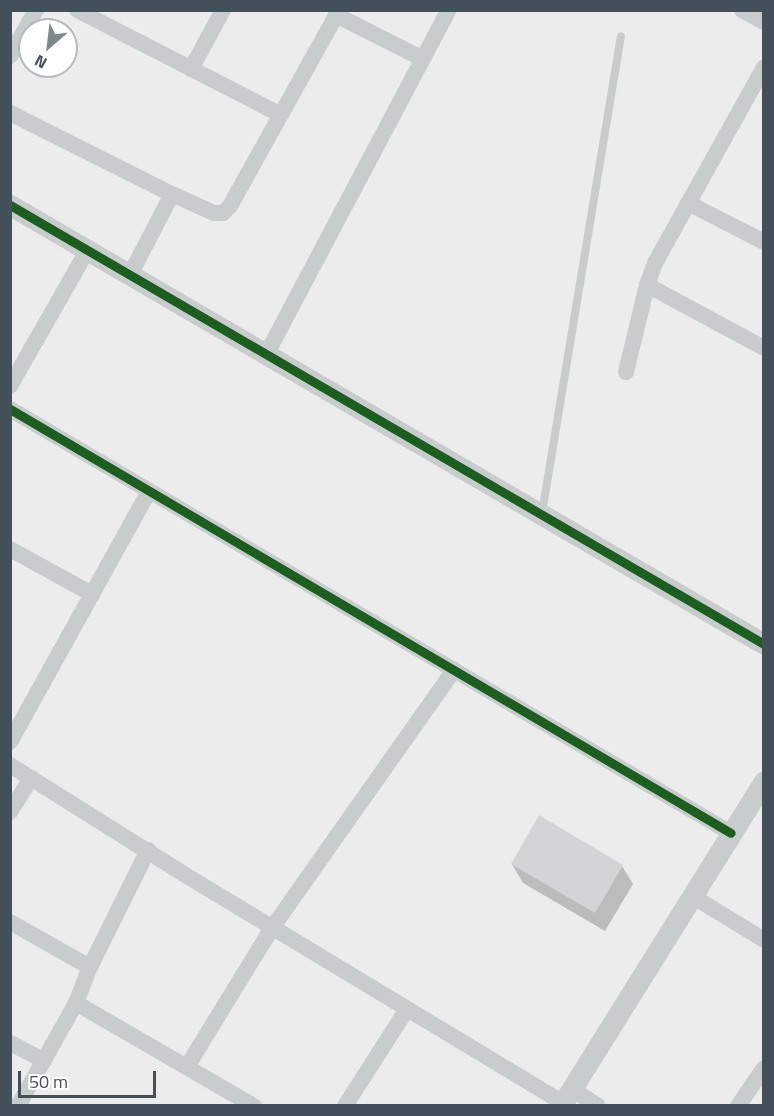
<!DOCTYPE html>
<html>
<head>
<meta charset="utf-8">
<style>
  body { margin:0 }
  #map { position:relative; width:774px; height:1116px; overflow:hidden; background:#edecec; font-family:"Titillium Web",sans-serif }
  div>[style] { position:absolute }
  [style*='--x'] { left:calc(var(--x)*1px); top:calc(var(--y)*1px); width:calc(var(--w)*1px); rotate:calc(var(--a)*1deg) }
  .shadow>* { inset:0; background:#0003 }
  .building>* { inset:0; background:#d4d4d7 }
  .service>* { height:8px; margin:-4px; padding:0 4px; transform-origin:4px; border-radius:4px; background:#c8cccd }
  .minor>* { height:16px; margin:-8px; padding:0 8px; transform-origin:8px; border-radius:8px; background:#c8cccd }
  .tertiary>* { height:21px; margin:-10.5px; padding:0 10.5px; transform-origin:10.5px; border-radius:10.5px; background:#c8cccd }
  .cycleway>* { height:9px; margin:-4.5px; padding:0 4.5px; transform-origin:4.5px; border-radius:4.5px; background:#1b5e20 }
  span { translate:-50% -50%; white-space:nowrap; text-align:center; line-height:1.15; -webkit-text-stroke:4.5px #fff; paint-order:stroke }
  .frame { position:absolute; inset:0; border:12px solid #435059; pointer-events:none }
  .north { position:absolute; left:18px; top:18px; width:60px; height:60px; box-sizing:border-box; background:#fff; border:2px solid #b4b9bd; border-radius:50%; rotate:208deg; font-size:16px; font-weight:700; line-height:24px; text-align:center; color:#435059 }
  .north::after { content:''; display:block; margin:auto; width:21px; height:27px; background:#7e878c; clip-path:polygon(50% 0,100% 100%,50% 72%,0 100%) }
  .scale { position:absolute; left:18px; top:1071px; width:138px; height:27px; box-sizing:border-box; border:3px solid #435059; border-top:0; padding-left:8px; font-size:18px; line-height:21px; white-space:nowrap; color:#435059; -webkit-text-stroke:4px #fff; paint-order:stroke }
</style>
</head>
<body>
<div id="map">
  <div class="shadow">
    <div style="clip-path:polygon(512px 864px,622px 866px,633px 884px,605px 931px,523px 883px)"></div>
  </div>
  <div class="building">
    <div style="clip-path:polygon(539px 815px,623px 865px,595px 913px,511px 864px)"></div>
  </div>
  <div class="service">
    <div style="--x:542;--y:513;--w:483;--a:-80.6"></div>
  </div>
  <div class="minor">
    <div style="--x:77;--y:10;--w:227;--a:27.2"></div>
    <div style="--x:742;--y:10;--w:25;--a:29"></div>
    <div style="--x:336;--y:15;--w:97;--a:26.8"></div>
    <div style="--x:10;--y:56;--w:53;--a:-60.5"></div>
    <div style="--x:191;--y:69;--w:67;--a:-61.5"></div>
    <div style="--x:10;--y:113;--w:181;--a:26.6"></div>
    <div style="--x:172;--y:194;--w:46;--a:24.3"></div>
    <div style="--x:214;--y:213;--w:9;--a:0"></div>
    <div style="--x:223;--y:213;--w:10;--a:-45"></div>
    <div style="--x:230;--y:206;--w:224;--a:-60.9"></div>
    <div style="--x:688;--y:203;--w:85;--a:27.2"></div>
    <div style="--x:130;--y:275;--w:91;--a:-62.6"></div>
    <div style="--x:647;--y:285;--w:133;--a:28.3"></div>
    <div style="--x:266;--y:355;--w:391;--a:-62.1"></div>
    <div style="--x:626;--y:372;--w:89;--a:-76.4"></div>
    <div style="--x:647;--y:285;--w:23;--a:-70"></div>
    <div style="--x:655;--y:263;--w:224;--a:-60.9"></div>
    <div style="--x:10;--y:386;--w:158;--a:-60.3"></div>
    <div style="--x:10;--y:409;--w:836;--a:30.46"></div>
    <div style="--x:10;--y:549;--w:94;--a:28.8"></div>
    <div style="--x:10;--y:742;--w:287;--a:-61"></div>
    <div style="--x:10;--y:765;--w:203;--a:32.1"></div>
    <div style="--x:182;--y:873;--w:445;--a:31.1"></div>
    <div style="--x:10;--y:812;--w:40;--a:-58"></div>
    <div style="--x:692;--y:896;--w:84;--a:31.4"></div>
    <div style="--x:10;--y:922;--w:92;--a:29.4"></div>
    <div style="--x:76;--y:1003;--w:206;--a:30.1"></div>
    <div style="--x:10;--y:1043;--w:38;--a:27"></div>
    <div style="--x:188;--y:1065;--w:161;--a:-58.5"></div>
    <div style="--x:272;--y:928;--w:316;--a:-54.8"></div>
    <div style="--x:572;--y:1089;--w:31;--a:33"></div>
    <div style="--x:18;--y:1106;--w:118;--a:-60.6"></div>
    <div style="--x:76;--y:1003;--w:39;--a:-69"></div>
    <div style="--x:90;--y:967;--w:131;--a:-63.6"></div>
    <div style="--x:345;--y:1106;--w:115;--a:-57.4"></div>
    <div style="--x:738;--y:1106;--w:46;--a:-55.6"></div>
  </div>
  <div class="tertiary">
    <div style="--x:10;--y:205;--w:872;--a:30.21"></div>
    <div style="--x:561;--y:1106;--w:383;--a:-58"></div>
  </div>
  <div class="cycleway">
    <div style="--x:10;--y:205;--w:872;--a:30.21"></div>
    <div style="--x:10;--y:409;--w:836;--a:30.46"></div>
  </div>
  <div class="frame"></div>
  <div class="north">N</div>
  <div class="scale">50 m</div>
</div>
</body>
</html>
